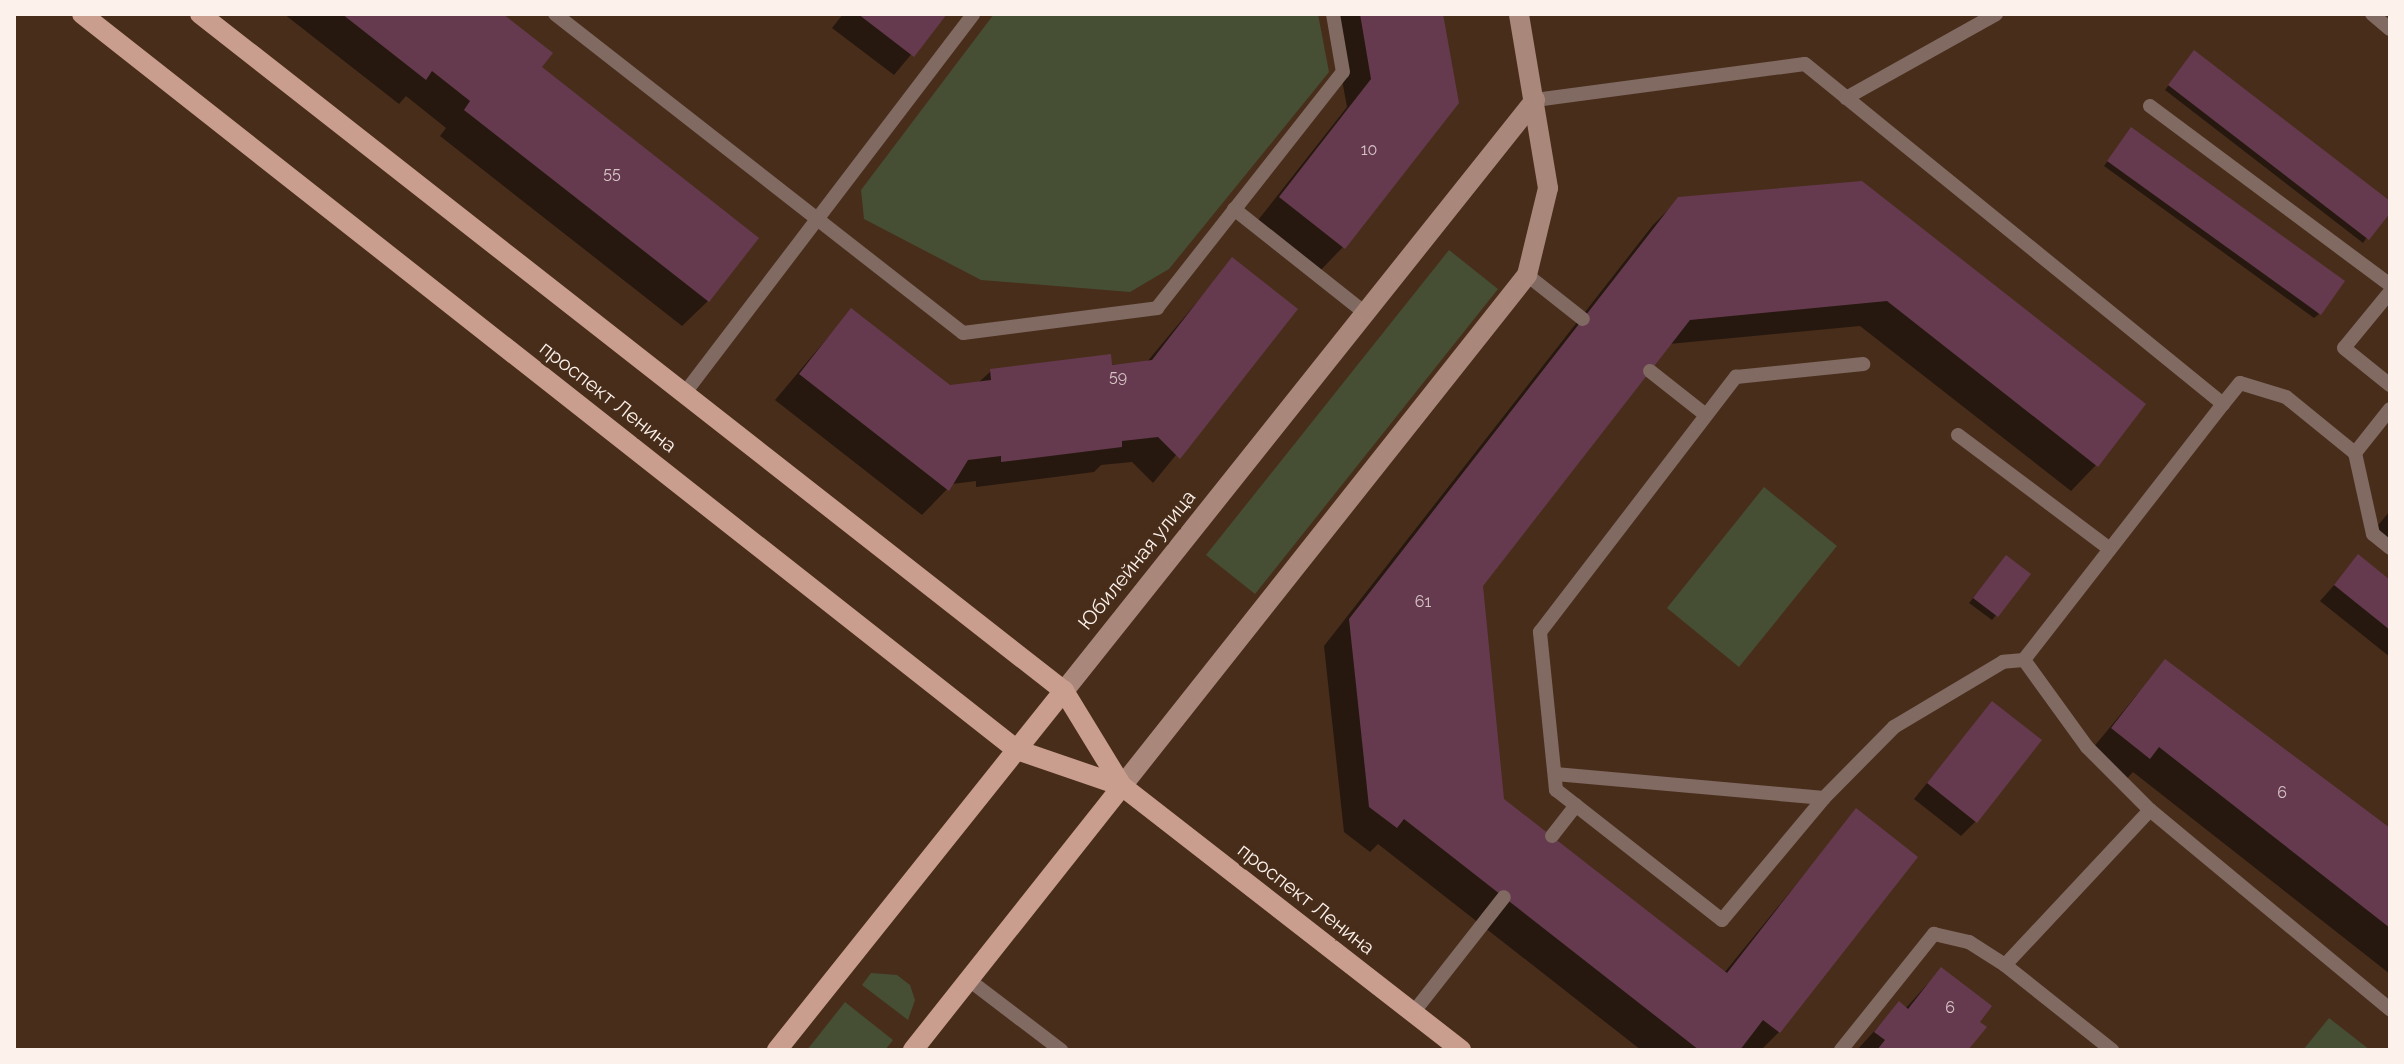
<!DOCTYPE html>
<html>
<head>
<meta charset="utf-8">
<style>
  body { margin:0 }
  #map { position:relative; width:2404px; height:1064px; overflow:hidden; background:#482d1b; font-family:Raleway,sans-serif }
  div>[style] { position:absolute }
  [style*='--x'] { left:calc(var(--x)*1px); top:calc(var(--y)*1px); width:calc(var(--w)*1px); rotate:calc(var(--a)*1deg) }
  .green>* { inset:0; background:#464e34 }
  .shadow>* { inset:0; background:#0007 }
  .building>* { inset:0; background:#653a4f }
  .lane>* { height:14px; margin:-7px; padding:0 7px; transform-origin:7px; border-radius:7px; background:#806a62 }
  .secondary>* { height:20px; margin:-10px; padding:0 10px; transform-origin:10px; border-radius:10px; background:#aa877b }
  .primary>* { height:20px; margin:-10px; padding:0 10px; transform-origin:10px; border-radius:10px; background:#ca9e8e }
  span { translate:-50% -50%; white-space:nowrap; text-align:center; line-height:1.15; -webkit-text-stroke:7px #482d1b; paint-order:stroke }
  .number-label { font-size:16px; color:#d6c3c4 }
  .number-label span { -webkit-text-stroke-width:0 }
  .street-label { font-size:20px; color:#fcf1eb }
  .frame { position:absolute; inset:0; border:16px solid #fcf1eb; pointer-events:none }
</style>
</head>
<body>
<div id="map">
  <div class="green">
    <div style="clip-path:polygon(994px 14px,1318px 14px,1329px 72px,1169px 269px,1130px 292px,981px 280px,864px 219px,861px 190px)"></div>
    <div style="clip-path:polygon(1449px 250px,1498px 289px,1255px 594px,1206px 555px)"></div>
    <div style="clip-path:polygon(1764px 487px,1837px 546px,1739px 667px,1667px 608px)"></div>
    <div style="clip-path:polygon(871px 973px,897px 975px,910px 985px,915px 1000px,908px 1020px,862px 985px)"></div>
    <div style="clip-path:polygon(845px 1002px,893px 1040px,885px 1050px,807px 1050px)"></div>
    <div style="clip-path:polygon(2329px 1018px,2370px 1050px,2303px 1050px)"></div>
  </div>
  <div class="shadow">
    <div style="clip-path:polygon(284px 14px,500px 14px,708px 301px,682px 326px,440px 136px,446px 128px,406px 96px,399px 104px)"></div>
    <div style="clip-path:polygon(843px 14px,945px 14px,894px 75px,832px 28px)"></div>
    <div style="clip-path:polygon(1330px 14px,1441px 14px,1343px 247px,1318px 273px,1255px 224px,1347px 107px)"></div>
    <div style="clip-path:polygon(2190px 57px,2390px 203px,2363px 243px,2165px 90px)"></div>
    <div style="clip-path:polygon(2127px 134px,2319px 314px,2314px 318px,2104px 166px)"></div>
    <div style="clip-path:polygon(1861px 183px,2096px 465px,2071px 491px,1860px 326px,1669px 344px,1481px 586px,1503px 800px,1724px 973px,1856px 811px,1779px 1032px,1761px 1050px,1641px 1050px,1378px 844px,1370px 852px,1344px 832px,1324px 646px,1653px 225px,1679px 199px)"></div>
    <div style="clip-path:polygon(1232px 260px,1295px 310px,1153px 483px,1132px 462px,1101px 465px,1094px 472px,976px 487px,976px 481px,952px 484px,922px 515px,775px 400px,851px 310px,949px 387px,978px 383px,991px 371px,1146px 363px)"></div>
    <div style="clip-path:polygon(2390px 511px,2390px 543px,2374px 530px)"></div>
    <div style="clip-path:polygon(2359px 557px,2390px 582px,2390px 657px,2320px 601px)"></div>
    <div style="clip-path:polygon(2002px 562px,2028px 575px,1992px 620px,1969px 603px)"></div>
    <div style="clip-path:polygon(2165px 661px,2390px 830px,2390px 974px,2133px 772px,2123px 783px,2087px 755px)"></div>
    <div style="clip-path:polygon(1992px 703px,1976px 821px,1961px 836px,1914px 799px)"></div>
    <div style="clip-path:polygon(1941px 969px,1978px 1022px,1965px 1050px,1857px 1050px,1899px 1004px,1905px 1009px)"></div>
  </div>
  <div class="building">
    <div style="clip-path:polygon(342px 14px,503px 14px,553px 53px,542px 67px,759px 238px,709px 302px,464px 110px,470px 101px,432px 71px,426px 80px)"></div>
    <div style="clip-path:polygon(858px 14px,947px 14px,914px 57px)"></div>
    <div style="clip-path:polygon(1360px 14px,1443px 14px,1459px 103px,1345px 249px,1279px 197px,1371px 79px)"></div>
    <div style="clip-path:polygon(2194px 50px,2390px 201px,2390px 213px,2369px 240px,2168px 85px)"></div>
    <div style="clip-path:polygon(2131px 127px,2345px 281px,2321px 315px,2107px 161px)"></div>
    <div style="clip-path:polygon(1862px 181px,2146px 404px,2098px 467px,1887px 301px,1690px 320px,1483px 586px,1504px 799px,1727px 973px,1856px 808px,1918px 857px,1780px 1033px,1763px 1020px,1740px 1050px,1699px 1050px,1404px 819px,1397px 828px,1369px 807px,1349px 619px,1678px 197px)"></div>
    <div style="clip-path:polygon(1232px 257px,1298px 309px,1180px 459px,1158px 437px,1122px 441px,1122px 447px,1001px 462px,1001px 456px,968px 460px,949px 491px,799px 374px,851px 308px,950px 385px,991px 380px,990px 369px,1111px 354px,1112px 365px,1152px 360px)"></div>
    <div style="clip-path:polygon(2358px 554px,2390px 580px,2390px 630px,2334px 585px)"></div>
    <div style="clip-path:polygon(2006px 555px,2031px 574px,1998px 617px,1973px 598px)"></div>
    <div style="clip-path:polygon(2165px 659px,2390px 828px,2390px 928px,2159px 747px,2150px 759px,2111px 728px)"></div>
    <div style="clip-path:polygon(1992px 701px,2042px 740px,1977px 823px,1927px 783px)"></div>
    <div style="clip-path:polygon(1941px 967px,1992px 1006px,1980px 1022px,1987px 1027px,1968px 1050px,1877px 1050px,1885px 1040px,1874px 1032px,1899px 1001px,1908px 1009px)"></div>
  </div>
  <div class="lane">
    <div style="--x:555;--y:14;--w:518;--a:38.02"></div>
    <div style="--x:963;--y:333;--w:196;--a:-7.3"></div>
    <div style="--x:1157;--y:308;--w:300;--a:-51.8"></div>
    <div style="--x:1343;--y:72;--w:59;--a:-99.8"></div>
    <div style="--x:2372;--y:14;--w:23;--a:40"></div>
    <div style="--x:1846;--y:98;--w:172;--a:-29.2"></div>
    <div style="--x:1535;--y:100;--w:272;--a:-7.6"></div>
    <div style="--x:1805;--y:64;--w:539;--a:39.12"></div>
    <div style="--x:2223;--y:404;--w:324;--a:127.9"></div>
    <div style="--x:2024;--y:660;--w:21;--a:175"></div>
    <div style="--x:2003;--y:662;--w:127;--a:149.2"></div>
    <div style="--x:1894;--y:727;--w:100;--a:134.6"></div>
    <div style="--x:1824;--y:798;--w:159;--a:129.9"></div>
    <div style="--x:1722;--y:920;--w:211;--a:-141.9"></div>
    <div style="--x:1556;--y:790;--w:159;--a:-95.8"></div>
    <div style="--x:1540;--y:632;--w:322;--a:-52.5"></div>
    <div style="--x:1736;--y:377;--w:128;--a:-5.8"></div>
    <div style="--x:2150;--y:106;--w:299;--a:36.7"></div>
    <div style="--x:1234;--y:209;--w:167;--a:38.4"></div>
    <div style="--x:1527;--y:275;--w:71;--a:38.2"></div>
    <div style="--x:2390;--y:292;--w:72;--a:129.4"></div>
    <div style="--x:2344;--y:348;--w:59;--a:38.8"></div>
    <div style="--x:1650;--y:371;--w:71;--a:38.2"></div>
    <div style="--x:684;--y:394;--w:477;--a:-52.7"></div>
    <div style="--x:2223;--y:404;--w:27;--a:-51"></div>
    <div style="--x:2240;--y:383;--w:48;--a:16.9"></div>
    <div style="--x:2286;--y:397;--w:89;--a:39.1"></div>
    <div style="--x:2355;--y:453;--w:83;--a:77.5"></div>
    <div style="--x:2373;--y:534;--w:22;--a:39"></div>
    <div style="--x:1958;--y:435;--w:190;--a:36.9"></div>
    <div style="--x:2355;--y:453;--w:56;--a:-51.5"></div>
    <div style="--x:2024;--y:660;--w:107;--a:54.1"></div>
    <div style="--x:2087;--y:747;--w:89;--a:45"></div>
    <div style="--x:2150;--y:810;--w:312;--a:39.7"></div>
    <div style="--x:1555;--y:774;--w:270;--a:5.1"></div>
    <div style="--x:1552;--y:836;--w:39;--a:-52"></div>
    <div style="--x:2005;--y:965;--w:212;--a:-46.9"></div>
    <div style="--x:969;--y:980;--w:116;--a:37.3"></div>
    <div style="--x:1413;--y:1013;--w:147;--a:-51.9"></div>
    <div style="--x:1841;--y:1050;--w:149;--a:-51.3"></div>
    <div style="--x:1934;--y:934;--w:36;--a:13"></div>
    <div style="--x:1969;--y:942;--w:43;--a:32.6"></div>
    <div style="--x:2005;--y:965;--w:137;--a:38.5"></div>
  </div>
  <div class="secondary">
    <div style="--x:1064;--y:691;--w:756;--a:-51.45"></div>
    <div style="--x:1122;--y:786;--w:652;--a:-51.6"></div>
    <div style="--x:1527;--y:275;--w:89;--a:-76.4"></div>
    <div style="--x:1548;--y:188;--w:176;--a:-99.5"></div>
  </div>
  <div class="primary">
    <div style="--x:82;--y:14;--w:1190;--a:38.21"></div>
    <div style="--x:1017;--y:750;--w:111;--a:18.9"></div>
    <div style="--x:1122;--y:786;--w:430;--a:37.9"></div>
    <div style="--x:200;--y:14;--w:1098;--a:38.08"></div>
    <div style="--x:1064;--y:691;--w:111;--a:58.6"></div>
    <div style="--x:777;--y:1050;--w:460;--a:-51.4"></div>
    <div style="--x:913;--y:1050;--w:337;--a:-51.6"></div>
  </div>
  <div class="number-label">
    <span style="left:1369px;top:150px">10</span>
    <span style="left:612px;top:174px">55</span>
    <span style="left:1118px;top:377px">59</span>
    <span style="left:1423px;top:602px">61</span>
    <span style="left:2282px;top:793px">6</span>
    <span style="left:1950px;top:1008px">6</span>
  </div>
  <div class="street-label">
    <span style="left:608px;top:397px;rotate:38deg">проспект Ленина</span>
    <span style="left:1137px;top:560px;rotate:-51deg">Юбилейная улица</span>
    <span style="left:1306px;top:899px;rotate:38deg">проспект Ленина</span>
  </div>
  <div class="frame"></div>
</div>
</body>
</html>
